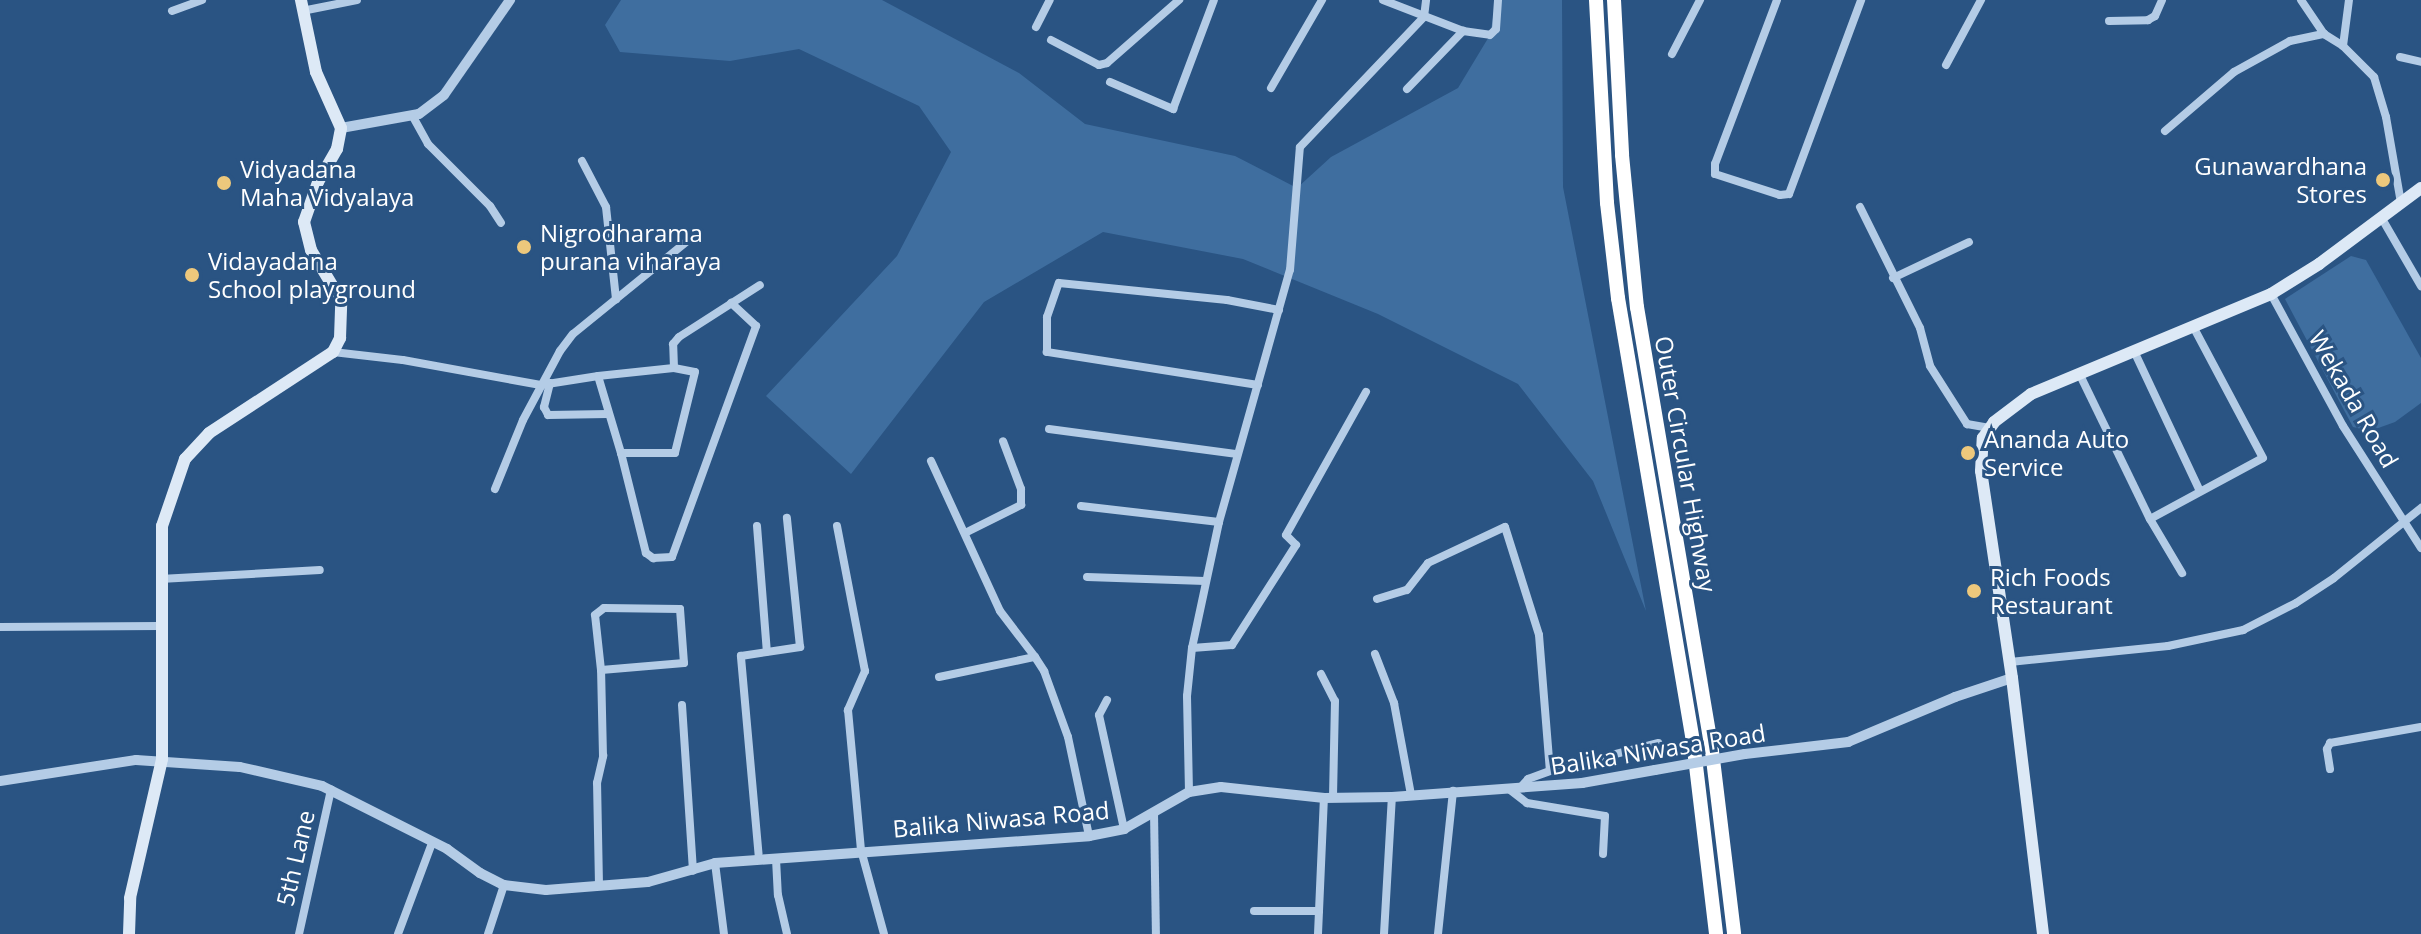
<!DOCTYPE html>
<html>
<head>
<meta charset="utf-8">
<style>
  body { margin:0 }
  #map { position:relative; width:2421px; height:934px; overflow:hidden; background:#2a5483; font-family:"Open Sans",sans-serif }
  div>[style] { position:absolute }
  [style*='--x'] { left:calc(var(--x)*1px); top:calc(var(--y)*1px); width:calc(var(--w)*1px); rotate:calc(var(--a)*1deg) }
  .green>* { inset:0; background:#3f6e9f }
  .minor>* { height:8px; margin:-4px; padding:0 4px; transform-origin:4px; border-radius:4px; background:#b4cce6 }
  .tertiary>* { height:10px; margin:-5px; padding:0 5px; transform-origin:5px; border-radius:5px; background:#b4cce6 }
  .secondary>* { height:12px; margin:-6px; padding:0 6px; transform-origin:6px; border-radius:6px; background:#dde9f6 }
  .motorway>* { height:14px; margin:-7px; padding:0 7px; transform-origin:7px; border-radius:7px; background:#fff }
  .tertiary-bridge>* { height:10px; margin:-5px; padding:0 5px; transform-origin:5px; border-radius:5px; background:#b4cce6 }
  .dots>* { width:22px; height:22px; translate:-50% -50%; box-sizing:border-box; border:4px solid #2a5483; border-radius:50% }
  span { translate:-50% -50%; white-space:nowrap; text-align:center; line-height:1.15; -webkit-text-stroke:6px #2a5483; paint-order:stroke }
  .poi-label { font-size:24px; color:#fff }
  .right { translate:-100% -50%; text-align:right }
  .left { translate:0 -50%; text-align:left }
  .street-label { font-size:24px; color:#fff }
</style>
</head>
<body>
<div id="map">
  <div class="green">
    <div style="clip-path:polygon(621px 0,882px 0,1019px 73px,1085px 124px,1235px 156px,1297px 188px,1331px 157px,1458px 88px,1490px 35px,1496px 0,1562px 0,1563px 187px,1646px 611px,1593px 481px,1518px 384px,1378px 314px,1243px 259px,1103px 232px,984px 302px,851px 474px,766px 396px,897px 256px,951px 152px,919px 106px,799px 49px,730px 61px,620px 52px,605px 25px)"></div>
    <div style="clip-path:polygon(2351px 256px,2366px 260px,2421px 358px,2421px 403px,2395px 422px,2370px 431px,2353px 427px,2285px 299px)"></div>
  </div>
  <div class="minor">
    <div style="--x:1383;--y:0;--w:86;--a:21.2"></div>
    <div style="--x:1463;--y:31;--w:27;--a:8"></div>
    <div style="--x:1490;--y:35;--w:8;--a:-45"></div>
    <div style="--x:1496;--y:29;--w:29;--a:-86"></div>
    <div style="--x:1777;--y:0;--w:175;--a:110.7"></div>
    <div style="--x:1715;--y:164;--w:10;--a:90"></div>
    <div style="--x:1715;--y:174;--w:68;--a:17.9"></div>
    <div style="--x:1780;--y:195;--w:9;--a:-6"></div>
    <div style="--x:1789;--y:194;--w:207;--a:-69.6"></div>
    <div style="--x:2301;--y:0;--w:41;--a:55.9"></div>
    <div style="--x:2324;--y:34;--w:22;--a:32"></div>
    <div style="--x:2343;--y:46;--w:44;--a:45"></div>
    <div style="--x:2374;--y:77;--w:42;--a:73.3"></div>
    <div style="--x:2386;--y:117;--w:87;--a:80.1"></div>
    <div style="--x:172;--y:11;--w:32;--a:-20"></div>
    <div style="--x:302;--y:11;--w:56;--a:-11.3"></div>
    <div style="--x:2109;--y:21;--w:39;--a:-1"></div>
    <div style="--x:2148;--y:20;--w:8;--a:-30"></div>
    <div style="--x:2155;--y:16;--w:17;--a:-66"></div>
    <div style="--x:1036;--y:27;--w:30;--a:-63"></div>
    <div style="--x:1051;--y:40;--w:54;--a:27.5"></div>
    <div style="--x:1099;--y:65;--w:8;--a:-14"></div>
    <div style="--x:1107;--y:63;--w:96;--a:-41.2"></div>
    <div style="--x:2343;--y:46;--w:46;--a:-82.6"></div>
    <div style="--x:1672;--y:54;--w:61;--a:-62.6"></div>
    <div style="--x:2400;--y:57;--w:22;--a:13"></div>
    <div style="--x:1946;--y:65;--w:74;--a:-61.7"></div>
    <div style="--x:1110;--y:82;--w:69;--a:23.2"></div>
    <div style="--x:1173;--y:109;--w:116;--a:-69.4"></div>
    <div style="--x:1271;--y:88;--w:102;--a:-59.9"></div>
    <div style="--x:1407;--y:89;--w:81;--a:-46"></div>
    <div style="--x:412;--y:115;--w:33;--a:61"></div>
    <div style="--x:428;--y:144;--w:88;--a:45"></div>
    <div style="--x:490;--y:206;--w:20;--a:57"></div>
    <div style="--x:2165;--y:131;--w:91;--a:-40.5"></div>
    <div style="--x:2234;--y:72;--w:64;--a:-29"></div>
    <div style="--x:2290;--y:41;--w:35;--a:-12"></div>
    <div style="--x:582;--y:161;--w:52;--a:62.4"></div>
    <div style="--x:606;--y:207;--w:93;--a:83.8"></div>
    <div style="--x:1860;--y:207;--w:135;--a:63.6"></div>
    <div style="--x:1920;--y:328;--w:39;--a:75"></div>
    <div style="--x:1930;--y:366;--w:69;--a:57.5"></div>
    <div style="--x:1967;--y:424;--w:23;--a:10"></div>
    <div style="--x:2381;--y:217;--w:80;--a:59.9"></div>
    <div style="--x:1893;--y:278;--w:84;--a:-25.3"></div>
    <div style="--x:2271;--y:294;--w:150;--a:61.4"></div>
    <div style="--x:2343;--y:426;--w:145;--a:57.4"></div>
    <div style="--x:2134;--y:351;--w:155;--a:64.8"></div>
    <div style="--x:333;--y:352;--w:70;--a:6.5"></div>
    <div style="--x:403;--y:360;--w:140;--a:10.3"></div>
    <div style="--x:541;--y:385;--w:58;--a:-9"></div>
    <div style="--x:598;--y:376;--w:76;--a:-6"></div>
    <div style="--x:674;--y:368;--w:21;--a:11"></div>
    <div style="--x:695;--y:372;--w:83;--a:103.9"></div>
    <div style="--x:675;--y:453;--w:54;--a:180"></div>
    <div style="--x:621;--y:453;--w:80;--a:-106.6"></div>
    <div style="--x:674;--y:368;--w:24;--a:-92"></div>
    <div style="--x:673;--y:344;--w:9;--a:-49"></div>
    <div style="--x:679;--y:337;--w:96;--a:-32.7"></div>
    <div style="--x:2079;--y:373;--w:162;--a:64.1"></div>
    <div style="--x:2150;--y:519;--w:63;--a:59.3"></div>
    <div style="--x:550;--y:383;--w:25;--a:104"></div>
    <div style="--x:544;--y:407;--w:9;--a:63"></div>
    <div style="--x:548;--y:415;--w:60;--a:-1"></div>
    <div style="--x:1258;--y:385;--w:214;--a:-171.1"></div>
    <div style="--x:1047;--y:352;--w:35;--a:-90"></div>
    <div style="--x:1047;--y:317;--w:36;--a:-71"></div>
    <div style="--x:1059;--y:283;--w:169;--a:5.8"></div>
    <div style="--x:1227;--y:300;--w:53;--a:10.9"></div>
    <div style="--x:1049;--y:429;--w:190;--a:7.6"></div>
    <div style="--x:621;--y:453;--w:103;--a:76"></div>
    <div style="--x:646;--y:553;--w:9;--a:36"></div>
    <div style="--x:653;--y:558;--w:19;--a:-3"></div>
    <div style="--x:672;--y:557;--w:246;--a:-70"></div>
    <div style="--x:756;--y:326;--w:34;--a:-137"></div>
    <div style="--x:931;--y:461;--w:165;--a:65.3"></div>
    <div style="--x:1000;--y:611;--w:58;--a:52.7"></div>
    <div style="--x:495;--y:489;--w:74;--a:-67.9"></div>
    <div style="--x:523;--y:420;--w:78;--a:-61.8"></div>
    <div style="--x:560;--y:351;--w:21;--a:-53"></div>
    <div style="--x:573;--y:334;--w:159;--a:-39.1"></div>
    <div style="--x:1081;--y:506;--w:139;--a:6.6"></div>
    <div style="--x:2150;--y:519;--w:128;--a:-28.4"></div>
    <div style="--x:2263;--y:458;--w:147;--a:-118"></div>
    <div style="--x:757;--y:526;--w:126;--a:85.5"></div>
    <div style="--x:837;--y:526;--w:148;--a:79.1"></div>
    <div style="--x:865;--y:671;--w:43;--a:113.6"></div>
    <div style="--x:848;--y:710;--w:141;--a:84.7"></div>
    <div style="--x:861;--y:850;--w:87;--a:74.7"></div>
    <div style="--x:965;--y:533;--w:63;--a:-26.6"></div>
    <div style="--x:1021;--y:505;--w:16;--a:-90"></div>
    <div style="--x:1021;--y:489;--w:51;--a:-110.6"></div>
    <div style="--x:1087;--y:577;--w:118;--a:1.9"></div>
    <div style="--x:160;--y:579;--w:160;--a:-3.2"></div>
    <div style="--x:1377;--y:599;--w:31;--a:-17"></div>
    <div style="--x:1407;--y:590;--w:34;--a:-52"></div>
    <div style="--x:1428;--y:563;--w:85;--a:-25.1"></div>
    <div style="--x:1505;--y:527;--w:113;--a:72.5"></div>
    <div style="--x:1539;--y:635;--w:136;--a:85.4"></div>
    <div style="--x:0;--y:627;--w:160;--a:-0.4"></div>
    <div style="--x:1192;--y:648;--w:40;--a:-4.3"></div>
    <div style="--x:1232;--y:645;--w:119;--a:-57.4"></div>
    <div style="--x:1296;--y:545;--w:14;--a:-135"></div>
    <div style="--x:1286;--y:535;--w:164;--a:-60.8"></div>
    <div style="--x:1375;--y:654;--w:53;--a:68.8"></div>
    <div style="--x:1394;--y:703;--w:94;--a:79.5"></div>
    <div style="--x:2010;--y:662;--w:159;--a:-5.8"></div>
    <div style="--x:2168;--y:646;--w:77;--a:-12"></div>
    <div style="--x:2243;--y:630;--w:59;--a:-27"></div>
    <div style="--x:2296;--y:603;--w:45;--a:-33.3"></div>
    <div style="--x:2334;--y:578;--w:112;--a:-38.8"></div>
    <div style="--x:1321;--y:674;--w:30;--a:63"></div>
    <div style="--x:1335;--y:701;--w:97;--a:91.2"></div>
    <div style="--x:939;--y:677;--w:98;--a:-11.8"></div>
    <div style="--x:1035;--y:657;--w:17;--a:57"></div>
    <div style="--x:1044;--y:671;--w:70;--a:70"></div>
    <div style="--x:1068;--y:737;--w:101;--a:78"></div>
    <div style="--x:1107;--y:700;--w:17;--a:118"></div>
    <div style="--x:1099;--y:715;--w:117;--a:77.6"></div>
    <div style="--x:682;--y:705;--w:166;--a:86.2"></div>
    <div style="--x:2330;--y:769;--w:20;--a:-99"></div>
    <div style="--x:2327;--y:749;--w:7;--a:-63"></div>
    <div style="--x:2330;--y:743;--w:92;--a:-10"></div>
    <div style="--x:1520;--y:788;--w:12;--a:-48"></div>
    <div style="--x:1528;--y:779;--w:23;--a:-20"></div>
    <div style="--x:1550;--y:771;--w:112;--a:-14.5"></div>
    <div style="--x:1509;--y:789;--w:23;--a:38"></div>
    <div style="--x:1527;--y:803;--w:79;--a:9.5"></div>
    <div style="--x:1605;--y:816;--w:38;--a:93"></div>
    <div style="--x:1189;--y:792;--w:96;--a:-91.2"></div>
    <div style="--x:1187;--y:696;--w:48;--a:-84.1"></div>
    <div style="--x:1192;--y:648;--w:129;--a:-77.9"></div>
    <div style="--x:1219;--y:522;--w:262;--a:-74.3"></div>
    <div style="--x:1290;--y:270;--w:123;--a:-85.4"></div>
    <div style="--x:1300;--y:147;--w:180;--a:-46.4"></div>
    <div style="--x:1424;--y:17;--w:17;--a:-83"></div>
    <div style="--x:1154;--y:812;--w:122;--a:89.1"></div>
    <div style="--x:759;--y:859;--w:204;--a:-95.1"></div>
    <div style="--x:741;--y:656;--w:60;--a:-8.7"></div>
    <div style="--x:800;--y:647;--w:130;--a:-95.8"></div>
    <div style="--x:776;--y:859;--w:36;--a:87"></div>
    <div style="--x:778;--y:895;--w:40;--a:77"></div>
    <div style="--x:715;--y:863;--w:72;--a:82.8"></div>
    <div style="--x:599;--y:885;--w:102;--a:-91.1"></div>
    <div style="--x:597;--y:783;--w:28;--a:-77"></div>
    <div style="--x:603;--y:756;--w:86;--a:-91.3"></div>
    <div style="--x:601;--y:670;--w:55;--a:-96.2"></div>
    <div style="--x:595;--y:615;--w:11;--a:-38"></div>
    <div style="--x:604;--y:608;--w:76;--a:0.8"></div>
    <div style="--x:680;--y:609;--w:54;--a:85.8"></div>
    <div style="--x:684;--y:663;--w:83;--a:175.2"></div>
    <div style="--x:1254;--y:911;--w:65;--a:0"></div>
    <div style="--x:299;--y:934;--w:148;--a:-77.5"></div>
    <div style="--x:398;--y:934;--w:97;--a:-69.5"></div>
    <div style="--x:488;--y:934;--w:52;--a:-71.9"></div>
    <div style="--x:1318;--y:934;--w:136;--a:-87.5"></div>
    <div style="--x:1384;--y:934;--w:137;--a:-86.7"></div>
    <div style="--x:1438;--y:934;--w:144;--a:-84"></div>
  </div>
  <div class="tertiary">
    <div style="--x:341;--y:128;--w:79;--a:-10.2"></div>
    <div style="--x:419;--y:114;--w:31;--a:-37"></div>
    <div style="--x:444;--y:95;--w:116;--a:-55.2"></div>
    <div style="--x:1745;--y:754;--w:104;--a:-6.6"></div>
    <div style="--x:1848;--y:742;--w:116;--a:-22.8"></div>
    <div style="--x:1955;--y:697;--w:60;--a:-18.4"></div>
    <div style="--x:0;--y:781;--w:138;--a:-8.8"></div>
    <div style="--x:136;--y:760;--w:104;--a:3.9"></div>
    <div style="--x:240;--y:767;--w:84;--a:13"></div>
    <div style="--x:322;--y:786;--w:140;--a:26.7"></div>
    <div style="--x:447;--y:849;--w:41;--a:36"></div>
    <div style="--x:480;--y:873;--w:27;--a:27"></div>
    <div style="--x:504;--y:885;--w:42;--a:6.8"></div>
    <div style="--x:546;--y:890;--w:102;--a:-4.5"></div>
    <div style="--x:648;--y:882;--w:70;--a:-15.8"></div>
    <div style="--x:715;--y:863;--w:375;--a:-4.1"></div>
    <div style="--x:1089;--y:836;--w:36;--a:-11"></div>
    <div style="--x:1124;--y:829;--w:75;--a:-29.6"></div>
    <div style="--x:1189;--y:792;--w:32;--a:-9"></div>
    <div style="--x:1221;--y:787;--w:104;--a:6.1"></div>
    <div style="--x:1324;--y:798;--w:68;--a:-0.8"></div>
    <div style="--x:1392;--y:797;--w:191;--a:-4.2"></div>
    <div style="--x:1582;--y:783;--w:74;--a:-10.1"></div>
  </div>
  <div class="secondary">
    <div style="--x:129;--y:934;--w:36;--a:-88"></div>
    <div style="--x:130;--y:898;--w:143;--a:-77"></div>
    <div style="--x:162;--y:759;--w:233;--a:-90"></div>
    <div style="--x:162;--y:526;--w:71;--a:-71.1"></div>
    <div style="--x:185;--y:459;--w:35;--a:-47"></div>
    <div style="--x:209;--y:433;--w:148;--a:-33.2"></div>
    <div style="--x:333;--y:352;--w:16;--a:-63"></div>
    <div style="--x:340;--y:338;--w:38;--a:-88"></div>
    <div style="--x:341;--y:300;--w:58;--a:-121"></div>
    <div style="--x:311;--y:250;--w:29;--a:-104"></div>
    <div style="--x:304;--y:222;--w:42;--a:-70.7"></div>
    <div style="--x:318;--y:182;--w:38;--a:-60"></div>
    <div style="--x:337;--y:149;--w:21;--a:-79"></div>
    <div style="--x:341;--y:128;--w:61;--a:-114.1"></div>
    <div style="--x:316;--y:72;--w:74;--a:-101.8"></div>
    <div style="--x:2043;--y:934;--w:258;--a:-96.9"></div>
    <div style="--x:2012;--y:678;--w:209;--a:-98.5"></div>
    <div style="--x:1981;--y:471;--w:33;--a:-87"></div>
    <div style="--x:1983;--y:438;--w:19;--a:-55"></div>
    <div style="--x:1994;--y:422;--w:46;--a:-37.1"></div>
    <div style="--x:2031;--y:394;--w:260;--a:-22.6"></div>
    <div style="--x:2271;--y:294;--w:57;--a:-32"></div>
    <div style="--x:2319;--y:264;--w:127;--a:-36.7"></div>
  </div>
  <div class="motorway">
    <div style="--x:1596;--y:0;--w:203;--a:86.9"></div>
    <div style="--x:1607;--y:203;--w:96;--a:83.4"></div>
    <div style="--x:1618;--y:298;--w:457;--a:80.4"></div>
    <div style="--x:1694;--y:749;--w:186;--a:83.2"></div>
    <div style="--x:1614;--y:0;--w:155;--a:87"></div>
    <div style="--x:1622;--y:155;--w:153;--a:84.4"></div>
    <div style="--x:1637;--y:307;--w:450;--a:80.4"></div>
    <div style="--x:1712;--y:751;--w:184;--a:83.1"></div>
  </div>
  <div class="tertiary-bridge">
    <div style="--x:1655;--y:770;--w:91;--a:-10.1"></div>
  </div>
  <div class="dots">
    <div style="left:2383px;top:180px;background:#edc87c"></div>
    <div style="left:224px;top:183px;background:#edc87c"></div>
    <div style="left:524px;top:247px;background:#edc87c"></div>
    <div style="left:192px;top:275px;background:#edc87c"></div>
    <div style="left:1968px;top:453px;background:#edc87c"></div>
    <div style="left:1974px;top:591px;background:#edc87c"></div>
  </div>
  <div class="poi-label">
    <span class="right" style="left:2367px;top:180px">Gunawardhana<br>Stores</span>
    <span class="left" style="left:240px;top:183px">Vidyadana<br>Maha Vidyalaya</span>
    <span class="left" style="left:540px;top:247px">Nigrodharama<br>purana viharaya</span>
    <span class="left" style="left:208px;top:275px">Vidayadana<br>School playground</span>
    <span class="left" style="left:1984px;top:453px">Ananda Auto<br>Service</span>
    <span class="left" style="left:1990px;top:591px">Rich Foods<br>Restaurant</span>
  </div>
  <div class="street-label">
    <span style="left:2354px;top:399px;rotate:60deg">Wekada Road</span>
    <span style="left:1686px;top:464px;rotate:80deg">Outer Circular Highway</span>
    <span style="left:1658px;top:749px;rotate:-9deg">Balika Niwasa Road</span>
    <span style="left:1001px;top:819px;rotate:-5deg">Balika Niwasa Road</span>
    <span style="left:295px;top:858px;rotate:-77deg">5th Lane</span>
  </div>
</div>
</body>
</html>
